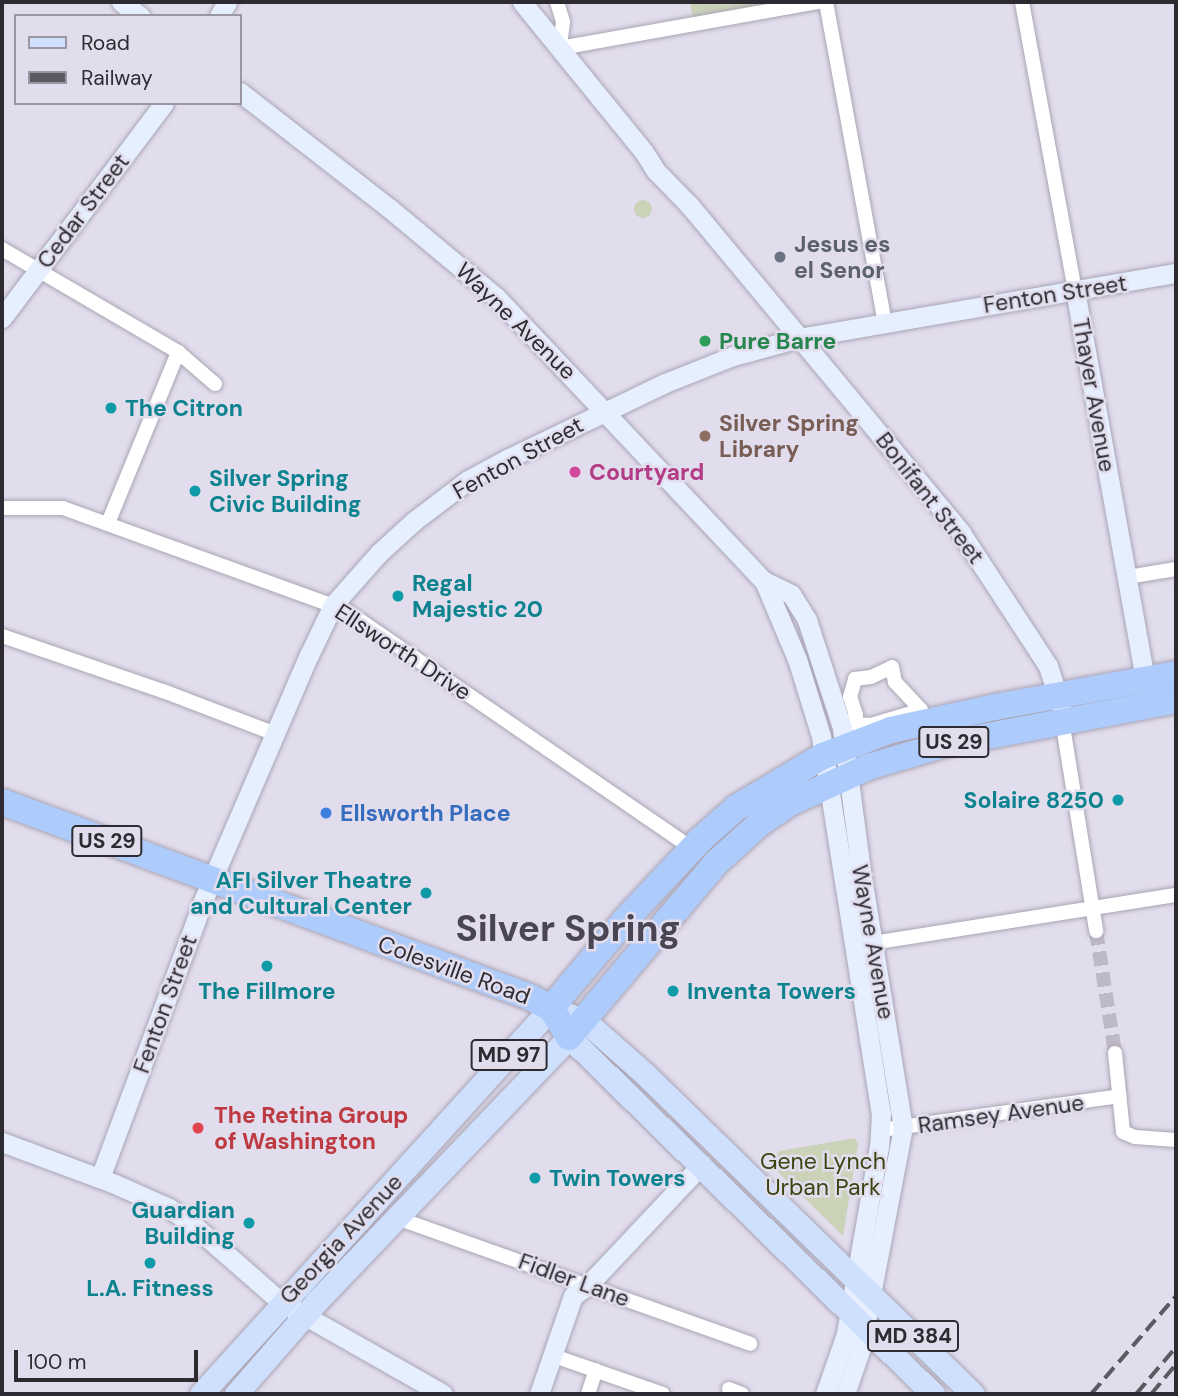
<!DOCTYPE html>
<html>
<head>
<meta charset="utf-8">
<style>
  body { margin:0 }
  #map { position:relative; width:1178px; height:1396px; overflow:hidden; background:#e2dded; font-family:"DM Sans",sans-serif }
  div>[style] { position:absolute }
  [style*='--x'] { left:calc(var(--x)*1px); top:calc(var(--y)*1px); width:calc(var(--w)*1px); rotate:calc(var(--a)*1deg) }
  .green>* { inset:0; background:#cad2b8 }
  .round { border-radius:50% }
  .street-tunnel>* { height:14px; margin-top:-7px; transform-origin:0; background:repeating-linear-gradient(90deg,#beb9c7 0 14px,transparent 0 21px) }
  .roads { filter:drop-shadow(0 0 2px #aaa5b4) drop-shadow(0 0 2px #aaa5b4) }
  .street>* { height:14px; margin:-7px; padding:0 7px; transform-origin:7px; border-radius:7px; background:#fff }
  .secondary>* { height:19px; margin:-9.5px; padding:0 9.5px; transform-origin:9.5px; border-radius:9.5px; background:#e6effe }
  .primary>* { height:23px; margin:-11.5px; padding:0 11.5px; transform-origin:11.5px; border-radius:11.5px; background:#cee0fd }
  .highway>* { height:26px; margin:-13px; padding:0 13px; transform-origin:13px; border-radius:13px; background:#adcbfb }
  .rail>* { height:3.5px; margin-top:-1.75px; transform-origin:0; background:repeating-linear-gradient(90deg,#5c5962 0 14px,transparent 0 21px) }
  .dots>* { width:19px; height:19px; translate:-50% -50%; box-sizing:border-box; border:4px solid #e2dded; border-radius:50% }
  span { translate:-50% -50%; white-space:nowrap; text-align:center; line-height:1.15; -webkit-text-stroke:5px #e2dded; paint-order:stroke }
  .shield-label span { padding:2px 5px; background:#e2dded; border:2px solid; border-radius:5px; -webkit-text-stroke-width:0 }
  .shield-label { font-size:21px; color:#2d2b31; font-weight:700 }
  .street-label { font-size:23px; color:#2d2b31 }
  .worship-label { font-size:23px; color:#5b616d; font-weight:700 }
  .left { translate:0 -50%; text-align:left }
  .leisure-label { font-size:23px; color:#27864d; font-weight:700 }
  .culture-label { font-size:23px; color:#0d838f; font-weight:700 }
  .right { translate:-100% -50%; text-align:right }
  .education-label { font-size:23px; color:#785e54; font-weight:700 }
  .hotel-label { font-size:23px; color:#b23c85; font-weight:700 }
  .shop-label { font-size:23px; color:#366cbe; font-weight:700 }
  .health-label { font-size:23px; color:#be3a42; font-weight:700 }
  .park-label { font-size:23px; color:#394511 }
  .town-label { font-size:37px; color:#4a4553; font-weight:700 }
  .frame { position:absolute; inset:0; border:4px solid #2d2b31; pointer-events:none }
  .legend { position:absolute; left:14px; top:14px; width:228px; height:91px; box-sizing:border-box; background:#e2dded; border:2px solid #9a96a2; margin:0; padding:9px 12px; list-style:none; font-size:21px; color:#2d2b31 }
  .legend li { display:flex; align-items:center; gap:14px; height:35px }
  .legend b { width:35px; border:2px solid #9a96a2 }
  .scale { position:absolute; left:14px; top:1350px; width:184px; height:32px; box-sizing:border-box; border:4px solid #2d2b31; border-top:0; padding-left:9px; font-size:21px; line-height:24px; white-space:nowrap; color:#2d2b31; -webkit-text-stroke:5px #e2dded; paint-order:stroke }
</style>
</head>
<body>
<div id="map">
  <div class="green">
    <div style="clip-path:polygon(690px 2px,781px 2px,693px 18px)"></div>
    <div class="round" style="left:634px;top:200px;width:18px;height:18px"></div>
    <div style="clip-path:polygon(855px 1138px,858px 1144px,843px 1236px,768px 1162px,780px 1151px)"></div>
  </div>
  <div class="street-tunnel">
    <div style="--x:1096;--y:931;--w:123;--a:81.1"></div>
  </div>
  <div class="roads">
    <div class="street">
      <div style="--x:557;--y:2;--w:21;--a:73"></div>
      <div style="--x:563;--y:22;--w:26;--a:97"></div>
      <div style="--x:560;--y:48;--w:263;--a:-10.1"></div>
      <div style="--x:826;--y:2;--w:325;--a:79.6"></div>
      <div style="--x:1022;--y:2;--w:293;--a:79.6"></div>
      <div style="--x:2;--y:249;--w:204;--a:30.3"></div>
      <div style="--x:178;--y:352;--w:49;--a:40.9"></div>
      <div style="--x:2;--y:508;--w:61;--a:0"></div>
      <div style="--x:63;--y:508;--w:300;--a:19.9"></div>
      <div style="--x:345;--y:610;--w:420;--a:34.5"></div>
      <div style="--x:108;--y:523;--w:185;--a:-67.7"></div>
      <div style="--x:1128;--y:577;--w:49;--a:-9.5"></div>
      <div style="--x:2;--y:636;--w:170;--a:18.9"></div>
      <div style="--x:163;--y:691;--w:118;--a:20.9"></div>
      <div style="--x:892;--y:667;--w:15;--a:79"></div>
      <div style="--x:895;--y:682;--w:38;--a:47"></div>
      <div style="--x:921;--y:710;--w:52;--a:163.3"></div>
      <div style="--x:871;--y:725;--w:15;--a:-176"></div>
      <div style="--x:856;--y:724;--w:4;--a:-135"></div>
      <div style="--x:853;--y:721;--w:7;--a:-63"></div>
      <div style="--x:856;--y:715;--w:19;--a:-108"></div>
      <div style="--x:850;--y:697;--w:19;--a:-74"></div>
      <div style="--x:855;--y:679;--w:16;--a:-7"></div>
      <div style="--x:871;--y:677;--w:23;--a:-25"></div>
      <div style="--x:1062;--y:720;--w:214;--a:80.8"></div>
      <div style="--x:866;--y:944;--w:314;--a:-9"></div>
      <div style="--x:1115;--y:1053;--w:79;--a:84.2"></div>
      <div style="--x:1123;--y:1132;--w:13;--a:23"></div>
      <div style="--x:1135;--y:1137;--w:41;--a:4.2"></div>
      <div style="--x:881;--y:1130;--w:241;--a:-8.1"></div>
      <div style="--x:397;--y:1218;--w:375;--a:19.6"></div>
      <div style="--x:554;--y:1356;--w:115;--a:19.2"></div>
      <div style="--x:729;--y:1389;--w:14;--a:21"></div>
      <div style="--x:588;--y:1394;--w:25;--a:-72"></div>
    </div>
    <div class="secondary">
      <div style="--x:121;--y:2;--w:24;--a:36"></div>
      <div style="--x:522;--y:2;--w:193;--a:50.9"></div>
      <div style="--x:644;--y:152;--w:22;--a:58"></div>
      <div style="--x:656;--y:171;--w:49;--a:45.8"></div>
      <div style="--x:690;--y:206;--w:425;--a:50.3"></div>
      <div style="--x:961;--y:533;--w:159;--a:56.8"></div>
      <div style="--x:1048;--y:666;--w:42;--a:72"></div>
      <div style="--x:219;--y:16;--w:16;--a:-60"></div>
      <div style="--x:240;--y:92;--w:189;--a:37.9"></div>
      <div style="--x:389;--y:208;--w:139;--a:39.8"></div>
      <div style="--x:496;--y:297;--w:390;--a:46.7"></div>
      <div style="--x:764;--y:581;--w:85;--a:67.1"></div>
      <div style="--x:797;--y:659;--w:81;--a:72.7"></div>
      <div style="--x:821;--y:736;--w:382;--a:81"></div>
      <div style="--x:881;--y:1113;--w:33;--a:93"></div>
      <div style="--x:879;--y:1146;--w:191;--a:100"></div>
      <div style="--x:846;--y:1334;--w:64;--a:109.3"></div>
      <div style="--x:1075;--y:290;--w:408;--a:79.8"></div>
      <div style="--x:2;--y:318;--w:269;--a:-53"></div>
      <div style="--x:764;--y:581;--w:30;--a:26"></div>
      <div style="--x:791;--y:594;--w:31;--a:58"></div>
      <div style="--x:807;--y:620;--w:114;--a:72"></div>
      <div style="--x:842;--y:728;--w:144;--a:82.4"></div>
      <div style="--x:861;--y:871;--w:259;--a:80.7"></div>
      <div style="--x:903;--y:1127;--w:225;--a:100.8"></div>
      <div style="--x:861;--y:1348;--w:49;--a:109.2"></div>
      <div style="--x:2;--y:1142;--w:121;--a:20.4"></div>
      <div style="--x:115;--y:1184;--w:59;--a:24"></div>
      <div style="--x:169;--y:1208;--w:29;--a:35"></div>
      <div style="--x:193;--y:1225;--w:117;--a:41.2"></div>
      <div style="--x:281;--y:1302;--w:186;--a:29.6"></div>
      <div style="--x:100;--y:1178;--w:293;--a:-69.6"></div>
      <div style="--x:202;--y:903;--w:270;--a:-66.7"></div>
      <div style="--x:309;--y:655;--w:55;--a:-64.4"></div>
      <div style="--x:333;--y:605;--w:69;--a:-48.5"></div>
      <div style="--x:379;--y:553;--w:47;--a:-42.4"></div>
      <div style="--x:414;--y:521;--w:68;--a:-37.2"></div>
      <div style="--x:468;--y:480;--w:44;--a:-28.3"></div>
      <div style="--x:507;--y:459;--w:175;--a:-25.7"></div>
      <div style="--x:665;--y:383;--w:73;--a:-21.7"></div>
      <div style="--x:733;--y:356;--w:68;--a:-15.3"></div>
      <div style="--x:799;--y:338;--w:383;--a:-9.8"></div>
      <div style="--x:539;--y:1394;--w:104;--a:-70.9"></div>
      <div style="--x:573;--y:1296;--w:19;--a:-36"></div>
      <div style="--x:588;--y:1285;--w:166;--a:-46.7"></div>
    </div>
    <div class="primary">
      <div style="--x:201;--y:1394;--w:521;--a:-47.8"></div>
      <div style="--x:551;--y:1008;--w:36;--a:21"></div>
      <div style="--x:585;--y:1021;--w:81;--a:41.5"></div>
      <div style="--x:646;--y:1075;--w:457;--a:44.3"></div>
      <div style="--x:236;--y:1394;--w:123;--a:-48.9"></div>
      <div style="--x:317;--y:1301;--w:365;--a:-46.3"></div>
      <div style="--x:569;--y:1037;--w:510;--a:44.44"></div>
    </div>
    <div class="highway">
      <div style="--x:2;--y:802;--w:563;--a:20.27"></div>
      <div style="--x:530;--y:997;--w:24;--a:28"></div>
      <div style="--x:551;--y:1008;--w:34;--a:58"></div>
      <div style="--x:569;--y:1037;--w:228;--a:-49.8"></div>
      <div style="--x:716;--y:863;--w:58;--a:-42.2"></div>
      <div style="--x:759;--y:824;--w:37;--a:-34"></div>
      <div style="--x:790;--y:803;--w:86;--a:-24.8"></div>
      <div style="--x:868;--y:767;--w:81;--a:-16.4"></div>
      <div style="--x:946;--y:744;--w:234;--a:-10.8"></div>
      <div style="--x:551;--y:1008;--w:115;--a:-49.9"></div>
      <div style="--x:625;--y:920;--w:110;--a:-46.8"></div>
      <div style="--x:700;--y:840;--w:48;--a:-41.6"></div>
      <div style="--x:736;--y:808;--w:101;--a:-30.9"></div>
      <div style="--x:823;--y:756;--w:73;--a:-20.9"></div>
      <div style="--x:891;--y:730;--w:107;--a:-12.5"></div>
      <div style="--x:995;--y:707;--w:184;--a:-10.3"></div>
    </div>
  </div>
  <div class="rail">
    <div style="--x:1091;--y:1394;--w:130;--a:-49.1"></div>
    <div style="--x:1136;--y:1394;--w:62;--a:-49.6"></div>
    <div style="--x:1151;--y:1394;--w:39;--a:-50"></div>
  </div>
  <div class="dots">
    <div style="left:780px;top:257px;background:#6b7280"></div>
    <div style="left:705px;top:341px;background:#2e9e5b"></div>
    <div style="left:111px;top:408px;background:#0f9aa8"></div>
    <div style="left:705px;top:436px;background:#8d6e63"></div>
    <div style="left:575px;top:472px;background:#d1479c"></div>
    <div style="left:195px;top:491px;background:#0f9aa8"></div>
    <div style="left:398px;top:596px;background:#0f9aa8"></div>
    <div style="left:1118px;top:800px;background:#0f9aa8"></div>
    <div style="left:326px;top:813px;background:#3f7fe0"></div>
    <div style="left:426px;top:893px;background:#0f9aa8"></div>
    <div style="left:267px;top:966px;background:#0f9aa8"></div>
    <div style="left:673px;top:991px;background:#0f9aa8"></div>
    <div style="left:198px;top:1128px;background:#e0444e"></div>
    <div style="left:535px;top:1178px;background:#0f9aa8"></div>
    <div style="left:249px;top:1223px;background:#0f9aa8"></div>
    <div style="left:150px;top:1263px;background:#0f9aa8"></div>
  </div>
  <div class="shield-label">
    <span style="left:954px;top:742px">US 29</span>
    <span style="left:107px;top:841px">US 29</span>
    <span style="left:509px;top:1055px">MD 97</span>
    <span style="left:913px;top:1336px">MD 384</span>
  </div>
  <div class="street-label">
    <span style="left:83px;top:211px;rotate:-53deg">Cedar Street</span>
    <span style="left:1055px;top:294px;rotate:-9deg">Fenton Street</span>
    <span style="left:516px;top:321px;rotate:44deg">Wayne Avenue</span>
    <span style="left:1094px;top:395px;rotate:80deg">Thayer Avenue</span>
    <span style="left:518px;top:458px;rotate:-29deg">Fenton Street</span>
    <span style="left:930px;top:498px;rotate:52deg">Bonifant Street</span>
    <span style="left:403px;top:652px;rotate:33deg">Ellsworth Drive</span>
    <span style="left:873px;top:942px;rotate:80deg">Wayne Avenue</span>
    <span style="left:454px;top:970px;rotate:20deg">Colesville Road</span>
    <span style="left:165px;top:1004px;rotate:-70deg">Fenton Street</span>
    <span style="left:1001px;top:1114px;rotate:-8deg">Ramsey Avenue</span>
    <span style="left:341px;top:1239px;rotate:-47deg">Georgia Avenue</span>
    <span style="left:574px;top:1280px;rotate:20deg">Fidler Lane</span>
  </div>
  <div class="worship-label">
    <span class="left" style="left:794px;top:257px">Jesus es<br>el Senor</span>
  </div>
  <div class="leisure-label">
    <span class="left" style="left:719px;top:341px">Pure Barre</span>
  </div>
  <div class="culture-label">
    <span class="left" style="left:125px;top:408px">The Citron</span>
    <span class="left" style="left:209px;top:491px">Silver Spring<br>Civic Building</span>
    <span class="left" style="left:412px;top:596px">Regal<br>Majestic 20</span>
    <span class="right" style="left:1104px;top:800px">Solaire 8250</span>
    <span class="right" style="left:412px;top:893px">AFI Silver Theatre<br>and Cultural Center</span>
    <span style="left:267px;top:991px">The Fillmore</span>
    <span class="left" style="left:687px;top:991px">Inventa Towers</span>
    <span class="left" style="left:549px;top:1178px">Twin Towers</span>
    <span class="right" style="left:235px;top:1223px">Guardian<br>Building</span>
    <span style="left:150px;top:1288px">L.A. Fitness</span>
  </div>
  <div class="education-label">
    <span class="left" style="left:719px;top:436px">Silver Spring<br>Library</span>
  </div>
  <div class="hotel-label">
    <span class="left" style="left:589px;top:472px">Courtyard</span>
  </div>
  <div class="shop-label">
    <span class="left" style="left:340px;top:813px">Ellsworth Place</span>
  </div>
  <div class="health-label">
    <span class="left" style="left:214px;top:1128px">The Retina Group<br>of Washington</span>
  </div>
  <div class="park-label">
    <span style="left:823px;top:1174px">Gene Lynch<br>Urban Park</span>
  </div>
  <div class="town-label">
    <span style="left:568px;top:928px">Silver Spring</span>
  </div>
  <div class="frame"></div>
  <ul class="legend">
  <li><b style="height:9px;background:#cee0fd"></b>Road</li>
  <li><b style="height:9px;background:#5c5962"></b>Railway</li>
  </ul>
  <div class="scale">100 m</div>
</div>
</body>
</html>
